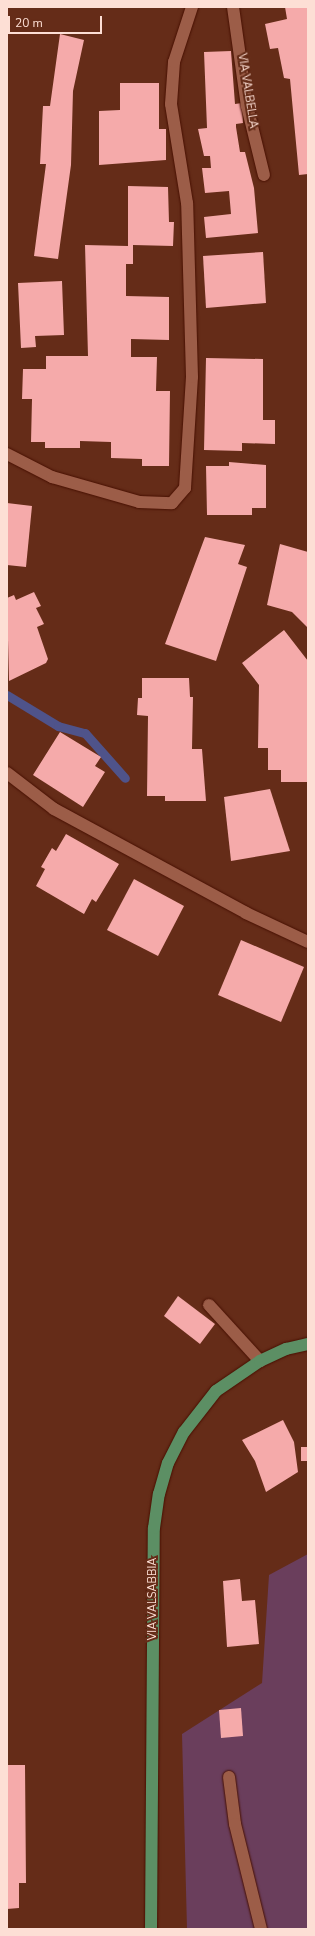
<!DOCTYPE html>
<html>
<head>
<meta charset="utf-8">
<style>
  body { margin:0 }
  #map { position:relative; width:315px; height:1936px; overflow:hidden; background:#652c18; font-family:"Nunito Sans",sans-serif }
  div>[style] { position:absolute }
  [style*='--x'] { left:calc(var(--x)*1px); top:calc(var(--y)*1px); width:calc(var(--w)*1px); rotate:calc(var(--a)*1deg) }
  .green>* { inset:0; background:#6a3e5c }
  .stream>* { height:9px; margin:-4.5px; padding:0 4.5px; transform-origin:4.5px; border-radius:4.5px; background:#4f538a }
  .building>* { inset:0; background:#f5aaaa }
  .roads { filter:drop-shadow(0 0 1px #481000) drop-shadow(0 0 1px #481000) }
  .minor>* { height:12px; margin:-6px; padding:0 6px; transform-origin:6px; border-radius:6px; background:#9c5d48 }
  .major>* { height:12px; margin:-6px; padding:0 6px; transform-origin:6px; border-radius:6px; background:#5c8f64 }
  span { translate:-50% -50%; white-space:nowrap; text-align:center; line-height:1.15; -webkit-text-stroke:4px #652c18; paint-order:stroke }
  .street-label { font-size:11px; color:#fddfd5 }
  .frame { position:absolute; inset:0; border:8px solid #fddfd5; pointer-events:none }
  .scale { position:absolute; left:8px; top:16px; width:94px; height:18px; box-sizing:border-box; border:2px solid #fddfd5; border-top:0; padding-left:5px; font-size:12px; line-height:14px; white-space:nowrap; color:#fddfd5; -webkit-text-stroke:3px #652c18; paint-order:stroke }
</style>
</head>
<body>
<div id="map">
  <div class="green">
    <div style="clip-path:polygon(308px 1554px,308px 1929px,187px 1929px,182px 1734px,262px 1683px,269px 1575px)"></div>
  </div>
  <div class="stream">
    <div style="--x:7;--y:695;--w:60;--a:31.3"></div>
    <div style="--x:58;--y:726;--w:28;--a:15"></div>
    <div style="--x:85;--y:733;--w:60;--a:48.4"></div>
  </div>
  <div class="building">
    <div style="clip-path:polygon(285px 7px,308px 7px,308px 174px,299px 175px,290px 79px,284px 78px,278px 48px,270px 49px,265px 24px,287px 19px)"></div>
    <div style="clip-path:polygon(60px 34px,84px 40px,73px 91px,71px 165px,58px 259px,34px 256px,46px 164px,40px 164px,43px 106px,50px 106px)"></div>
    <div style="clip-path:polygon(231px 51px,235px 104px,242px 103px,243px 123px,236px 124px,236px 127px,240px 152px,245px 152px,254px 188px,258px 233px,206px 238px,204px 217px,231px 214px,229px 191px,205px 193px,202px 168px,211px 168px,210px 156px,204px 156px,198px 129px,207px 128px,204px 52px)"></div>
    <div style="clip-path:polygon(120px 83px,159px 83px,159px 129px,166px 129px,166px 160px,99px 165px,99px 111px,120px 110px)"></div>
    <div style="clip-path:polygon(128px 186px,168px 187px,169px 222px,174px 222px,173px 246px,133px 245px,133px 264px,126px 264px,126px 296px,169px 297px,169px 340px,131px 339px,131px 357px,157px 357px,156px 391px,170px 391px,169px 466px,142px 466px,142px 459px,111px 458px,111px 442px,80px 441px,80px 448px,45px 448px,45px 442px,31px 442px,32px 399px,22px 399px,23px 369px,46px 369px,46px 356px,88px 356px,85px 245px,128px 246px)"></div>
    <div style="clip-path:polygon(263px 252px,266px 303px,206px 308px,203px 256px)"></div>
    <div style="clip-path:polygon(62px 281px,64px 335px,35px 336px,36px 347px,21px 348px,18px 283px)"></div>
    <div style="clip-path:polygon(206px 358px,263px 359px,263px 420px,275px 420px,275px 444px,242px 443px,242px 451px,204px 450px)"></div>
    <div style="clip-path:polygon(229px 462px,266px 465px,266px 508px,252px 508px,252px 515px,207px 515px,206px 466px,229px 466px)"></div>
    <div style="clip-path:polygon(7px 503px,32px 506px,26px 567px,7px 565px)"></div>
    <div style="clip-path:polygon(205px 537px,245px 545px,238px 564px,247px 567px,216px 661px,165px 644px)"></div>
    <div style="clip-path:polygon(280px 544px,308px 552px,308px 628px,292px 612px,267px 605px)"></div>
    <div style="clip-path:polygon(34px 592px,41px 606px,36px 608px,44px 624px,37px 627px,48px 659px,46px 663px,9px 681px,7px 598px,14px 595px,16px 600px)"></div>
    <div style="clip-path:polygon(284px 630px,308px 661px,308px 782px,281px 782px,281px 770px,268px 770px,268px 748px,258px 748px,259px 685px,242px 663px)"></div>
    <div style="clip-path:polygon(142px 678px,189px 678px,190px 697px,193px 697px,192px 749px,202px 749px,206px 801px,165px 801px,165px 796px,147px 796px,148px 716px,137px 715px,138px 698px,142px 698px)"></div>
    <div style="clip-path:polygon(60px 732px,101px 757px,95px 766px,105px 772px,83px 807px,33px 775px)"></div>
    <div style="clip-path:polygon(270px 789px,290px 851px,231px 861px,224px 797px)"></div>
    <div style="clip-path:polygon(66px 834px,119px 864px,96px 902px,92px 899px,84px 914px,36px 886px,45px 869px,41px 867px,52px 848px,56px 851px)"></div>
    <div style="clip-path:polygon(134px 879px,184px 906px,158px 956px,107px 930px)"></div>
    <div style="clip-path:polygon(241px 940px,304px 967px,281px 1022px,218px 995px)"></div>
    <div style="clip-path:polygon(178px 1296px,215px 1324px,200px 1344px,164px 1316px)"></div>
    <div style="clip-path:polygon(283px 1420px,294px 1442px,298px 1472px,266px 1492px,255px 1461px,242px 1440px)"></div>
    <div style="clip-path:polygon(301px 1447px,308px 1447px,308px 1461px,301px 1461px)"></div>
    <div style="clip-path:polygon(240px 1579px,242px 1601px,255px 1600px,259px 1644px,227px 1647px,223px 1581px)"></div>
    <div style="clip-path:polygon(241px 1708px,243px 1736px,221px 1738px,219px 1710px)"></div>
    <div style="clip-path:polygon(7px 1765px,25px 1765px,26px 1883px,19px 1883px,19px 1908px,7px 1909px)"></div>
  </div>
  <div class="roads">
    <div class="minor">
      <div style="--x:233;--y:7;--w:100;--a:82"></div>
      <div style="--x:247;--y:106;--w:71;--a:76.2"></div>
      <div style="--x:7;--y:454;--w:51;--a:27.1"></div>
      <div style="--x:52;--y:477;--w:91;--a:16"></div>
      <div style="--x:139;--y:502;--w:33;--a:2"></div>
      <div style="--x:172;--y:503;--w:20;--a:-49"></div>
      <div style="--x:185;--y:488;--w:111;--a:-86.4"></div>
      <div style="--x:192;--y:377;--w:174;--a:-91.6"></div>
      <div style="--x:187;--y:203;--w:100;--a:-99.2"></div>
      <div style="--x:171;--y:104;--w:42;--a:-85.9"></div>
      <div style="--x:174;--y:62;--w:58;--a:-71.9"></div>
      <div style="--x:7;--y:773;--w:59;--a:37.5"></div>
      <div style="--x:54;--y:809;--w:218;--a:28.4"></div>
      <div style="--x:246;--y:913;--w:68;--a:25.1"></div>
      <div style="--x:209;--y:1305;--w:76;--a:47.7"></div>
      <div style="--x:229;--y:1777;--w:47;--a:82.7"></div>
      <div style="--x:235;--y:1824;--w:108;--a:76.1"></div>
    </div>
    <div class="major">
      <div style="--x:151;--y:1929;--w:401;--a:-89.6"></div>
      <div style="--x:154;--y:1528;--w:34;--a:-82"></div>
      <div style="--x:159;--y:1494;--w:32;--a:-74"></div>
      <div style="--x:168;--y:1463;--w:35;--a:-63"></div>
      <div style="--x:184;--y:1432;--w:52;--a:-52"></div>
      <div style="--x:216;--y:1391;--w:53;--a:-34.3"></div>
      <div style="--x:260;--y:1361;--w:29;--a:-25"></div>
      <div style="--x:286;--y:1349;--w:23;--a:-13"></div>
    </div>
  </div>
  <div class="street-label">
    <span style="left:247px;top:91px;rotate:81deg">VIA VALBELLA</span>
    <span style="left:153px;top:1599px;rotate:-90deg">VIA VALSABBIA</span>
  </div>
  <div class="frame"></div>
  <div class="scale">20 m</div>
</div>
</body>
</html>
